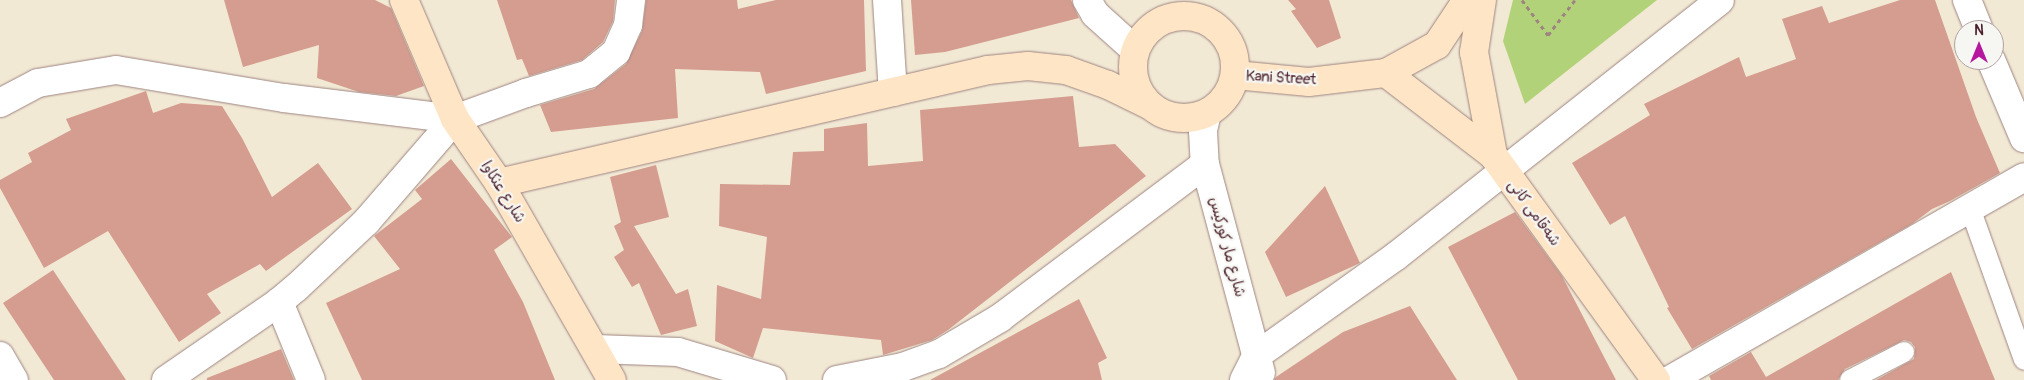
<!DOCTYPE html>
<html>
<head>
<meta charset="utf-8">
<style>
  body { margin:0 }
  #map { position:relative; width:2024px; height:380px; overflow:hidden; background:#f2e9d5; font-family:Pangolin,"Playpen Sans Arabic",sans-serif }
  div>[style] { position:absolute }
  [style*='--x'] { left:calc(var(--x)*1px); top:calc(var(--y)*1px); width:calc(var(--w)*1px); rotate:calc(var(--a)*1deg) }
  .green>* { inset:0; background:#b2d27a }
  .building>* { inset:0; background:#d49d90 }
  .path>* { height:3px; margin-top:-1.5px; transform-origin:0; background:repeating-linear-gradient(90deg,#9e8480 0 4px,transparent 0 8px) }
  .roads { filter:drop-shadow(0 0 1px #9e8480) drop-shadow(0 0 1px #9e8480) }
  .lane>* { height:20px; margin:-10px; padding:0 10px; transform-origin:10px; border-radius:10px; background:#fff }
  .street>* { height:28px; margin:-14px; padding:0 14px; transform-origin:14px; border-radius:14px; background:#fff }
  .secondary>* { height:28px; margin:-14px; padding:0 14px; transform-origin:14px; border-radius:14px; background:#fee5c5 }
  .secondary>.ring { margin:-14px; padding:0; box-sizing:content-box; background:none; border:28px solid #fee5c5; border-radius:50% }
  span { translate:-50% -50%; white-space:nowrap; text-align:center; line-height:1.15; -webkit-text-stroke:4.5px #f6f6f2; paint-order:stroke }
  .street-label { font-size:15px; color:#4a1f2b }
  .north { position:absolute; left:1954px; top:20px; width:50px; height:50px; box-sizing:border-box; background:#f6f6f2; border:1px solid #b1a0a2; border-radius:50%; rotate:0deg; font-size:14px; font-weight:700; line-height:20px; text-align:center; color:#4a1f2b }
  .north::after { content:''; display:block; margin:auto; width:18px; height:22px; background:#b5179e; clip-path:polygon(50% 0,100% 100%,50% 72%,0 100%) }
</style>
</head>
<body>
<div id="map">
  <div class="green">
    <div style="clip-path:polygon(1513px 0,1657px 0,1525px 104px,1503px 41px)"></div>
  </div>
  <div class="building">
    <div style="clip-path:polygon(224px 0,375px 0,391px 8px,424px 86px,396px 96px,359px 92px,317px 78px,319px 45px,243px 67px)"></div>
    <div style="clip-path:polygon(497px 0,615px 0,613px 21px,603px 42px,582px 60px,529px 76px,522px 59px,517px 60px)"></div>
    <div style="clip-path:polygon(646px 0,737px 0,738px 9px,776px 0,864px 0,866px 71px,766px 94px,760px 72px,675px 69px,678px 118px,551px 132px,540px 105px,594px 89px,626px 64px,642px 31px)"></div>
    <div style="clip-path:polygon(911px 0,1071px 0,1079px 18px,945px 52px,915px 55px)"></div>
    <div style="clip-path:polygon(1288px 0,1329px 0,1341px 38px,1317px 48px,1291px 11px,1296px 9px)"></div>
    <div style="clip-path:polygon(1900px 0,1935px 0,1976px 117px,2000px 173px,1950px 201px,1932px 209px,1912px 224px,1692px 349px,1667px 308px,1669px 307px,1625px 216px,1610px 225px,1572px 163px,1650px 115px,1644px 104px,1739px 57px,1746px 77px,1796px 59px,1782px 19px,1822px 6px,1829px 23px)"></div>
    <div style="clip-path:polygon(146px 91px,153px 113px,181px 103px,222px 106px,242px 138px,272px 197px,318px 163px,352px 209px,266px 271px,260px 264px,207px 294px,221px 313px,179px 342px,108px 231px,44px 268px,0 188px,0 180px,32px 162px,28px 153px,71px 130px,66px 119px)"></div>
    <div style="clip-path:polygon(1073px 96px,1079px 147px,1115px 144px,1146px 176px,948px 330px,932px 340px,883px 355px,881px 340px,763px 328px,753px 358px,715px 341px,717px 285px,761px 299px,767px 237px,719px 226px,720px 184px,790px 185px,793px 152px,824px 151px,824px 129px,867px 123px,868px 166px,923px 161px,920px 110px)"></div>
    <div style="clip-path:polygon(451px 159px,512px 237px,494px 250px,523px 302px,555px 380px,362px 380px,326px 303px,400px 269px,374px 236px,422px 199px,415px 190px)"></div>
    <div style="clip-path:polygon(656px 165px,669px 217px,634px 226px,676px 294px,688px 289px,697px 326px,661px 335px,639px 283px,632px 287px,614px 257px,624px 250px,614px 226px,621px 222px,610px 177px)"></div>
    <div style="clip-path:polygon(1325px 186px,1360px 263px,1286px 297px,1265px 252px)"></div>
    <div style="clip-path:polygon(1515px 212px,1562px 276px,1616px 380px,1518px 380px,1448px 247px)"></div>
    <div style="clip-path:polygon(53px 270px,126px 380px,54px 380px,3px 303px)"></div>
    <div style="clip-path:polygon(1951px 272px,1995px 380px,1876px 380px,1914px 359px,1915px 347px,1911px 342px,1904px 340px,1845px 369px,1838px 380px,1711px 380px,1709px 376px,1751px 352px,1766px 377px)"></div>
    <div style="clip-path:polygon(1079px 299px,1107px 358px,1098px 363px,1102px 380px,930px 380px)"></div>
    <div style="clip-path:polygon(1410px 306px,1457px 380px,1274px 380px,1276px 377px,1343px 332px)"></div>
    <div style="clip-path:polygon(281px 349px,294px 380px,207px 380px,207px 378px)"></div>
  </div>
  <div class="path">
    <div style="--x:1522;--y:0;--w:44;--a:53.4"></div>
    <div style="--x:1548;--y:35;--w:44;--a:-52.4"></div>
  </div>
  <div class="roads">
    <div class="lane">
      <div style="--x:1970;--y:208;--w:161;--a:70.4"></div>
      <div style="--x:1850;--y:380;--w:61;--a:-27.4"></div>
    </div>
    <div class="street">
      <div style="--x:887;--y:0;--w:92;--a:86.3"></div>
      <div style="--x:1087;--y:0;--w:16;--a:60"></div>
      <div style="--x:1095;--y:14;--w:54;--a:42"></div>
      <div style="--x:1967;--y:0;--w:32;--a:68"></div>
      <div style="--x:1991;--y:60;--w:85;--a:67.1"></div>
      <div style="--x:0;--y:103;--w:43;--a:-27.8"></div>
      <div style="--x:38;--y:83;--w:79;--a:-9.5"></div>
      <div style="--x:116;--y:70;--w:170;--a:9.5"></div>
      <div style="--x:284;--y:98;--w:172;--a:7"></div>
      <div style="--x:455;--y:119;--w:76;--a:-20.1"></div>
      <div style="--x:526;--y:93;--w:66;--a:-16.8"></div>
      <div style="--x:589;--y:74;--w:35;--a:-39"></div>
      <div style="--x:616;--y:52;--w:30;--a:-66"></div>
      <div style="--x:628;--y:25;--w:25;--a:-83"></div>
      <div style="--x:1207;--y:113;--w:18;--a:103"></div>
      <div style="--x:1203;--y:131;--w:33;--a:87"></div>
      <div style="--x:1205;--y:164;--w:216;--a:75"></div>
      <div style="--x:279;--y:302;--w:84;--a:67.7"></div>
      <div style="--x:596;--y:349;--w:82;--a:2.1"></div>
      <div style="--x:678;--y:352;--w:98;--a:16.6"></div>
      <div style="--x:0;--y:356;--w:28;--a:60"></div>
      <div style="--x:166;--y:380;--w:137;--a:-34.6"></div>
      <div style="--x:279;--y:302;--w:23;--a:-40"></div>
      <div style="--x:297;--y:287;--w:95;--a:-43.3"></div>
      <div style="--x:366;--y:222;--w:136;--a:-49.2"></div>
      <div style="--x:837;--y:380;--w:67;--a:-11.1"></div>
      <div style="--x:903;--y:367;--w:38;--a:-20"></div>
      <div style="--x:939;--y:354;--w:71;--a:-30.5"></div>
      <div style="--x:1000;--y:318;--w:256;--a:-36.9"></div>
      <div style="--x:1244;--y:380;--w:27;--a:-63"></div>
      <div style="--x:1256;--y:356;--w:171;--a:-35.5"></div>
      <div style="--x:1395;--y:257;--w:414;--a:-38.3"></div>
      <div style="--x:1670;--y:380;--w:408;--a:-29.8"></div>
    </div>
    <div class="secondary">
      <div style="--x:404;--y:0;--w:129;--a:66.8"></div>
      <div style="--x:455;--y:119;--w:78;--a:55.5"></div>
      <div style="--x:499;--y:183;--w:227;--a:60.2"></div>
      <div style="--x:1482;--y:0;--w:53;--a:98.7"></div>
      <div style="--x:1474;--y:52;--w:105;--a:79.5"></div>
      <div class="ring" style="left:1133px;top:16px;width:74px;height:74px"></div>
      <div style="--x:1386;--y:73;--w:135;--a:37.5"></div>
      <div style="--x:1493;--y:155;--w:278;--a:54.1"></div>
      <div style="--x:1235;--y:75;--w:74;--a:5.4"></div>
      <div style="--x:1309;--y:82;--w:78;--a:-6.7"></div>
      <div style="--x:1386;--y:73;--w:58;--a:-28.8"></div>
      <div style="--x:1437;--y:45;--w:54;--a:-56.3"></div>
      <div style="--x:499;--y:183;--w:502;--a:-13.01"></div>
      <div style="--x:988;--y:70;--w:40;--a:-5.7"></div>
      <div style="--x:1028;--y:66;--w:38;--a:6"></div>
      <div style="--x:1066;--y:70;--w:45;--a:19.7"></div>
      <div style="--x:1108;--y:85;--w:46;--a:26"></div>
    </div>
  </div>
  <div class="street-label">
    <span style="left:1281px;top:78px;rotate:3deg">Kani Street</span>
    <span style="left:503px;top:192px;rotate:58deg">شارع عنكاوا</span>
    <span style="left:1534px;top:213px;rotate:54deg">شەقامی کانی</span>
    <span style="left:1227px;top:247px;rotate:75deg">شارع مار كوركيس</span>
  </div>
  <div class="north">N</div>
</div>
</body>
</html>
